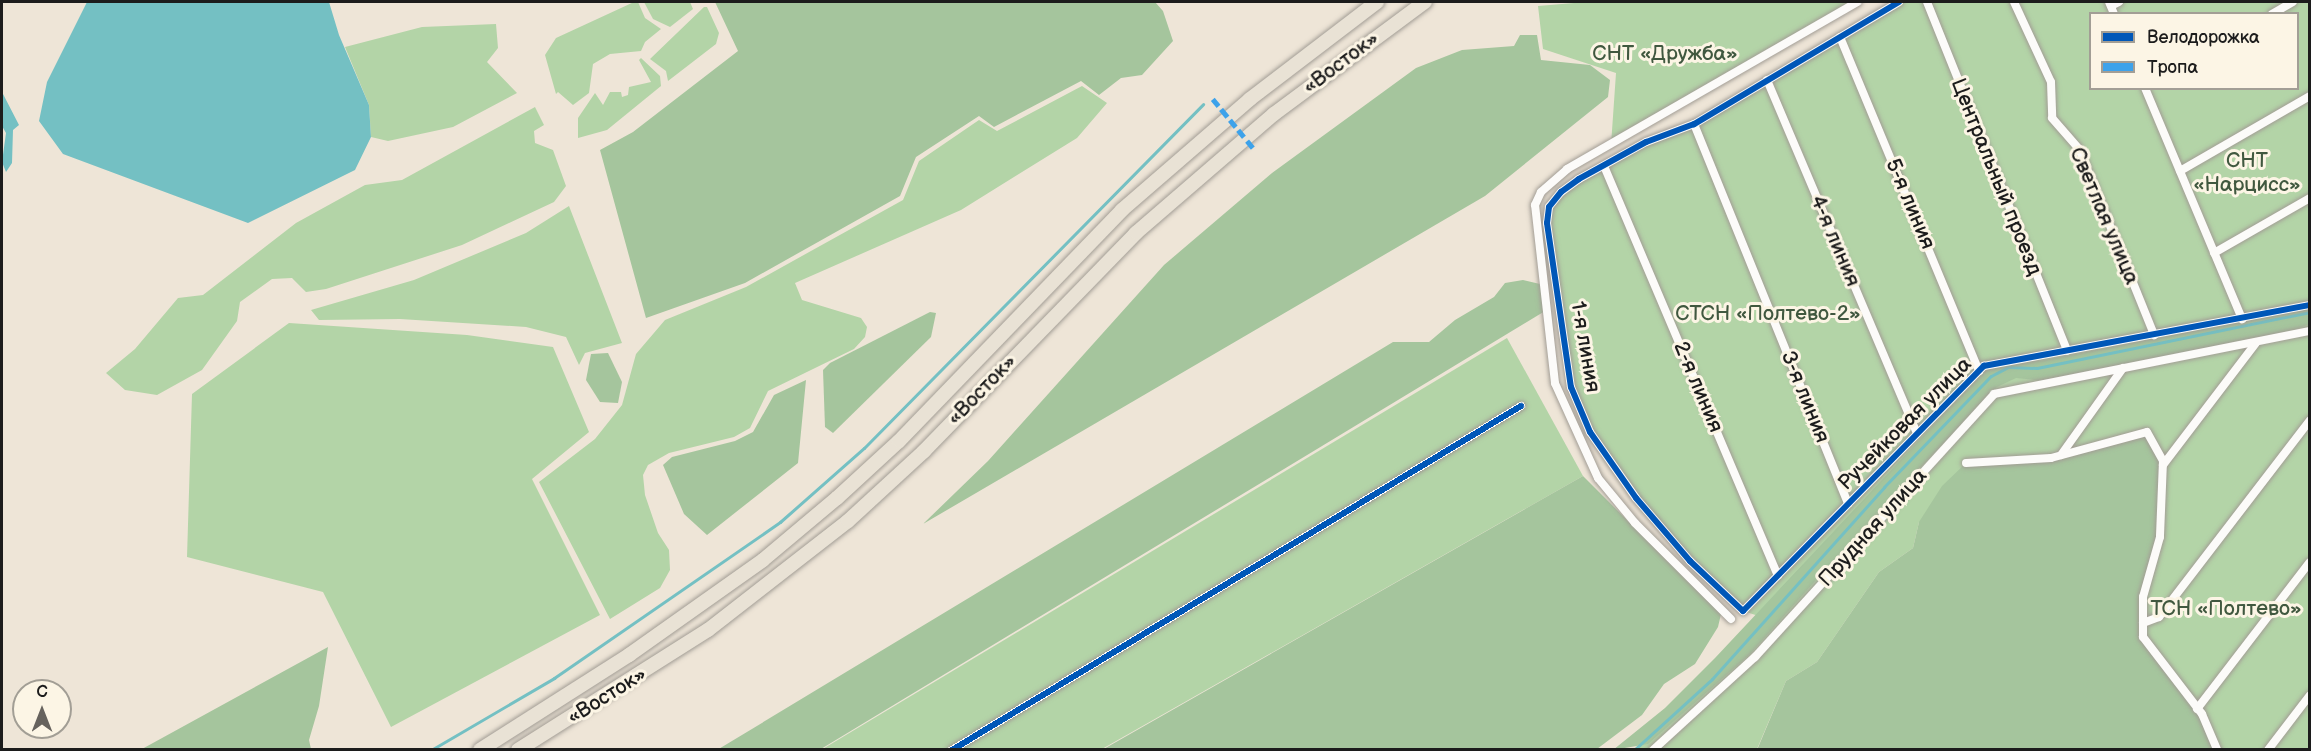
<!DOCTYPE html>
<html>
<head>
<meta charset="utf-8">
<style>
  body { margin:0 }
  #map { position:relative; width:2311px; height:751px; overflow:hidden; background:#eee5d7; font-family:"Balsamiq Sans",sans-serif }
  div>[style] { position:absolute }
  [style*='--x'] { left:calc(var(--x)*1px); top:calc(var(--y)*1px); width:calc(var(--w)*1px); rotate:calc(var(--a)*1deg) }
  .green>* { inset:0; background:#b3d4a7 }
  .forest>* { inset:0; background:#a5c59d }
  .water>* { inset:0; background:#74c0c3 }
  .stream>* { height:3px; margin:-1.5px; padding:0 1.5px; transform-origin:1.5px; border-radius:1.5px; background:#74c0c3 }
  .roads { filter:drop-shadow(0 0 2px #a29d95) drop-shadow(0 0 2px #a29d95) }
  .minor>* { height:8px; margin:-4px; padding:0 4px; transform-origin:4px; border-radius:4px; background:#fcfbf9 }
  .trunk>* { height:14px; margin:-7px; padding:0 7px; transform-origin:7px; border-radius:7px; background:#e9e2d5 }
  .quiet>* { height:4.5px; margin-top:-2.25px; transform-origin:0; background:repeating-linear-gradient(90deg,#3da2ea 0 9px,transparent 0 13.5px) }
  .cycleway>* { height:6px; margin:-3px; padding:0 3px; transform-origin:3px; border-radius:3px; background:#0057b8 }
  span { translate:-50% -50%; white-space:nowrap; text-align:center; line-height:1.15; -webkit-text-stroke:6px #fcf5e5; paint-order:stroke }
  .park-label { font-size:21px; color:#40583f }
  .street-label { font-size:21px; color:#1c1c1c }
  .frame { position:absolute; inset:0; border:3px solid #1c1c1c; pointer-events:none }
  .legend { position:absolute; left:2089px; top:12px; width:210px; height:78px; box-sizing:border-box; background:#fcf5e5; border:2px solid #a29e95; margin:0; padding:8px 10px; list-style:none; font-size:18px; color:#1c1c1c }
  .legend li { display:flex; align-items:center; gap:12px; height:30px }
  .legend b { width:30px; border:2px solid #a29e95 }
  .north { position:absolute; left:12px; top:679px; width:60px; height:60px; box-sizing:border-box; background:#fcf5e5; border:2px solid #a29e95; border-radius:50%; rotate:0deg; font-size:16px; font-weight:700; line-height:24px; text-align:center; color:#1c1c1c }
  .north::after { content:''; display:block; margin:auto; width:21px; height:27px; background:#66625d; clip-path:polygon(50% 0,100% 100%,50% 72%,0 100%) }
</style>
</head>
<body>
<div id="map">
  <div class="green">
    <div style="clip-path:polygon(634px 2px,638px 2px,645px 18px,661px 29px,645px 42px,641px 51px,610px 54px,593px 64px,589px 93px,573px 105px,558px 92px,556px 94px,545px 55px,556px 38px)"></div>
    <div style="clip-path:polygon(644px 2px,690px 2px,693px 9px,670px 27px,653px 19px)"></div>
    <div style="clip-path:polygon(1586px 2px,1857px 2px,1611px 145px,1616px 73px,1543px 49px,1538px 6px)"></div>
    <div style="clip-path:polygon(evenodd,1899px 2px,2309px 2px,2309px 749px,2217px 749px,1919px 522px,1913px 548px,1879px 572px,1817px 662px,1786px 681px,1757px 749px,1634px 749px,1712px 679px,1768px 619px,1743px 611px,1666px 532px,1590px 432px,1571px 387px,1547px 223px,1549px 207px,1561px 192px,1646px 142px,1694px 124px,1899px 2px,2090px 14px,2298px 14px,2298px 88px,2090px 88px,2090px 14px)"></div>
    <div style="clip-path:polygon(704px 7px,707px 7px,719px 33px,716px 44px,668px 81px,666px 71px,650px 59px)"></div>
    <div style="clip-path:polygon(496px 24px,498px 48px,487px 62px,517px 93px,453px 127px,388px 141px,371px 137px,369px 105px,345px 47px,422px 27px)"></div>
    <div style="clip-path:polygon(641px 58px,660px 76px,661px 86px,607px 130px,578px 138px,578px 118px,595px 93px,603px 105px,610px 92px,621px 92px,622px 97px,628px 95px,629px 87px,651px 82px,639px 60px)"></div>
    <div style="clip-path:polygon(1082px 86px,1107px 103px,1077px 138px,961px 210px,795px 283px,802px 300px,861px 318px,867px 327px,865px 337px,854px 349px,768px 391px,750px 428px,734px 437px,669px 453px,648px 465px,643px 475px,645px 495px,658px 533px,669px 550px,670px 570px,660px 588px,610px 619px,539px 482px,595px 439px,622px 405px,636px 354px,665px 320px,746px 287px,903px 200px,919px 161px,979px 120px,997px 131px)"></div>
    <div style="clip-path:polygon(535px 107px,544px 125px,534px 131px,535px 143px,553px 150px,566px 186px,554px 202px,462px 245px,326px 289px,306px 292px,292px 278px,272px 279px,240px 302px,237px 321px,202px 370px,157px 395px,125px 390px,106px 373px,135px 349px,178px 298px,203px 295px,296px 223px,365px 185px,402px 180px)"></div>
    <div style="clip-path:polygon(569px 206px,622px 343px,585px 353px,579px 365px,566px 337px,526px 327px,400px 319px,319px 320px,311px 310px,414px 280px,526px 233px)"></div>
    <div style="clip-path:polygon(289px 323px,467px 335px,553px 347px,589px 432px,532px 479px,600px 615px,391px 727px,323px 592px,187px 557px,192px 394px)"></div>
    <div style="clip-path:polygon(1507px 338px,1583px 476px,1102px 749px,821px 750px)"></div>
  </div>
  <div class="forest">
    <div style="clip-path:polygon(715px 2px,1155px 2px,1163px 11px,1173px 41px,1142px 75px,1121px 78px,1099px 95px,1081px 81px,994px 127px,979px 116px,916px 157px,900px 196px,745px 283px,646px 318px,600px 150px,633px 132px,738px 51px)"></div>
    <div style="clip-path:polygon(1520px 35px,1537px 35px,1541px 60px,1590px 65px,1610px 80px,1608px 97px,1485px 196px,923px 524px,988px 461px,1164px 265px,1272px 173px,1416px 68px,1462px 50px,1514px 46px)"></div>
    <div style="clip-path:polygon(1523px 280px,1540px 284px,1550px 308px,821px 749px,717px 750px,1393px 342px,1429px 342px,1455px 320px,1494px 297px,1505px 283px)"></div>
    <div style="clip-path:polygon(2309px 308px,2309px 324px,2287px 333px,2045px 381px,2016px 378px,1997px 387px,1857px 534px,1750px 654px,1648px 744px,1613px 750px,1665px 708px,1715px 658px,1985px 370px,2011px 358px,2040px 361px)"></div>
    <div style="clip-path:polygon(930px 312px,936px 313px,931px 337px,833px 433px,825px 427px,823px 370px,830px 363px)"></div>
    <div style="clip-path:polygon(608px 353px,622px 382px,618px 403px,600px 402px,586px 380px,591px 354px)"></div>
    <div style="clip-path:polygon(806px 380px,798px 463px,707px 535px,684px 514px,663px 465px,672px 457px,735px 441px,753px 432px,774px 395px)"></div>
    <div style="clip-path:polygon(2147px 432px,2163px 461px,2160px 537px,2143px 597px,2143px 637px,2202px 714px,2217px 749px,1757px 750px,1786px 681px,1817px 662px,1879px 572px,1913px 548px,1919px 522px,1942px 486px,1966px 463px,2051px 458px)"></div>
    <div style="clip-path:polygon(1583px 476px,1721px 614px,1718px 627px,1695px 664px,1664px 684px,1642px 715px,1597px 749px,1102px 750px)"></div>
    <div style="clip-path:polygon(328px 647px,319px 706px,309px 740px,311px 749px,142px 749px)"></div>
  </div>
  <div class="water">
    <div style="clip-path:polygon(87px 2px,329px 2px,339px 35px,369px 105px,371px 137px,355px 170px,248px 223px,63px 154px,39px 121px,47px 82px)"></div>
    <div style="clip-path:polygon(2px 92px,19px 125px,13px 130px,12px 163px,6px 172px,2px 162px,6px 133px,2px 126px)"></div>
  </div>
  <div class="stream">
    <div style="--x:431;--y:750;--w:143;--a:-30.3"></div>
    <div style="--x:554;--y:678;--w:275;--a:-34.6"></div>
    <div style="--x:780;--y:522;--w:112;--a:-41.4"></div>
    <div style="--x:864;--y:448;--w:483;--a:-45.4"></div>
    <div style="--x:1634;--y:750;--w:105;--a:-42.3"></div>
    <div style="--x:1712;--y:679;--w:258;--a:-48.1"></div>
    <div style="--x:1884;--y:487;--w:154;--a:-46.1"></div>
    <div style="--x:1991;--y:376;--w:19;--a:-28"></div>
    <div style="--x:2008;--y:367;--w:29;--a:2"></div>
    <div style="--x:2037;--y:368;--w:279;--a:-11.6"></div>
  </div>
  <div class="roads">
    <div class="minor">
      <div style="--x:1899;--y:2;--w:239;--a:149.2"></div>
      <div style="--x:1694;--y:124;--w:51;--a:159.4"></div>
      <div style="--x:1646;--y:142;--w:77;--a:151.1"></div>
      <div style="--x:1579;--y:179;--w:22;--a:144"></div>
      <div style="--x:1561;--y:192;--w:19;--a:129"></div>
      <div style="--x:1549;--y:207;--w:16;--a:97"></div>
      <div style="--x:1547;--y:223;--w:166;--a:81.7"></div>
      <div style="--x:1571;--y:387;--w:49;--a:67.1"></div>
      <div style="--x:1590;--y:432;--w:80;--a:55.1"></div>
      <div style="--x:1636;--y:498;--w:83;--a:49.4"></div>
      <div style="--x:1690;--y:561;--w:73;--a:43.3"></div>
      <div style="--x:1743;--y:611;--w:344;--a:-45.5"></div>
      <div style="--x:1984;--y:366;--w:332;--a:-10.6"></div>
      <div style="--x:1927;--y:2;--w:376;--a:68.1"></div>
      <div style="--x:2014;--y:2;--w:88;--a:65.2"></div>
      <div style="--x:2051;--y:82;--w:36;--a:88"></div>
      <div style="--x:2052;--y:118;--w:41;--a:48.9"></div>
      <div style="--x:2079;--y:149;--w:201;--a:68"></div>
      <div style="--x:2109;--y:2;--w:13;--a:67"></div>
      <div style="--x:2111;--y:6;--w:9;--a:-27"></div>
      <div style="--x:2272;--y:14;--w:24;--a:-30"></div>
      <div style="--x:1840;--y:37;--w:362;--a:67.4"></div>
      <div style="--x:1767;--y:80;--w:384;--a:67"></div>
      <div style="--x:2145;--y:88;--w:251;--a:67.2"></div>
      <div style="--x:1694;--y:124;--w:410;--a:67.9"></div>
      <div style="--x:1604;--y:166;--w:445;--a:67"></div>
      <div style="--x:2180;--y:171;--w:150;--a:-30"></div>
      <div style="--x:2214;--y:253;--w:111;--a:-29.8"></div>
      <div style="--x:2061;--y:455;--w:107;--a:-54.5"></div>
      <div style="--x:1966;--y:463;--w:85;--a:-3.4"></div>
      <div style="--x:2051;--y:458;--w:99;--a:-15.2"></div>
      <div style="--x:2147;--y:432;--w:33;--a:61"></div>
      <div style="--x:2163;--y:461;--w:76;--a:92.3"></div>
      <div style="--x:2160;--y:537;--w:62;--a:105.8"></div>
      <div style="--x:2143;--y:597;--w:40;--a:90"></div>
      <div style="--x:2143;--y:637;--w:97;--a:52.5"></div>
      <div style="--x:2202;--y:714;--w:39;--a:67"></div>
      <div style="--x:2163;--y:465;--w:153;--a:-52.7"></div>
      <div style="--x:1731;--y:619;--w:136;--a:-135"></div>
      <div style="--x:1635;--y:523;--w:58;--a:-129.4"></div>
      <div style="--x:1598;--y:478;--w:104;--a:-114.4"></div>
      <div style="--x:1555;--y:383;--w:179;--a:-96.4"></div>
      <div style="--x:1535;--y:205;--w:14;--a:-65"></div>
      <div style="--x:1541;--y:192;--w:35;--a:-41"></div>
      <div style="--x:1567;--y:169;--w:335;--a:-29.9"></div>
      <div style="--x:2143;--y:623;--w:17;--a:-21"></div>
      <div style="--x:2159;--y:617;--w:248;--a:-52.5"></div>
      <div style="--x:2197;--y:709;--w:185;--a:-52.5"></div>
      <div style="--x:952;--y:750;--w:665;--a:-31.16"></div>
      <div style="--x:1653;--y:750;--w:138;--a:-42.4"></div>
      <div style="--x:1755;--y:657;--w:355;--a:-47.7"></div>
      <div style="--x:1994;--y:394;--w:322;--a:-11.3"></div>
      <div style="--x:2268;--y:750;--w:69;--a:-52.6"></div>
    </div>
    <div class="trunk">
      <div style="--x:480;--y:750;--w:177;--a:-32.5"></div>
      <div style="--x:629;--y:655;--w:164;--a:-35.3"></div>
      <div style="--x:763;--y:560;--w:97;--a:-40"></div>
      <div style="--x:837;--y:498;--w:84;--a:-42.6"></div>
      <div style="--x:899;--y:441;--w:321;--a:-46"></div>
      <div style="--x:1122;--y:210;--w:169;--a:-40.9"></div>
      <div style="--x:1250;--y:99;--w:160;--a:-37.4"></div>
      <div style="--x:518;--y:750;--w:225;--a:-32.3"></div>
      <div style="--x:708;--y:630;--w:177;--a:-37.9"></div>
      <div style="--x:848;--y:521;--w:103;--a:-42.6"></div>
      <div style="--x:924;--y:451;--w:304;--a:-45.8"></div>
      <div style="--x:1136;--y:233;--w:182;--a:-40.8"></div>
      <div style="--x:1274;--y:114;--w:188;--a:-36.6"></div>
    </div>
  </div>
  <div class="quiet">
    <div style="--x:1213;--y:99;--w:65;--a:50.6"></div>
  </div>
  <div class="cycleway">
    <div style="--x:1899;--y:2;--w:239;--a:149.2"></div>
    <div style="--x:1694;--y:124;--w:51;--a:159.4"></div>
    <div style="--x:1646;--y:142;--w:77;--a:151.1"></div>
    <div style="--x:1579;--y:179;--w:22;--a:144"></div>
    <div style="--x:1561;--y:192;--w:19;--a:129"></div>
    <div style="--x:1549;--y:207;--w:16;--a:97"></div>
    <div style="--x:1547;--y:223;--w:166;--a:81.7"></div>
    <div style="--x:1571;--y:387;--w:49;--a:67.1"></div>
    <div style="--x:1590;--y:432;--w:80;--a:55.1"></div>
    <div style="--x:1636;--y:498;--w:83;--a:49.4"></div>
    <div style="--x:1690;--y:561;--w:73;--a:43.3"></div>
    <div style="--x:1743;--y:611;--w:344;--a:-45.5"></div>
    <div style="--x:1984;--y:366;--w:332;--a:-10.6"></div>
    <div style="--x:952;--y:750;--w:665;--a:-31.16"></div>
  </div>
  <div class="park-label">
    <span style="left:1665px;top:54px">СНТ «Дружба»</span>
    <span style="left:2247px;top:173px">СНТ<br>«Нарцисс»</span>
    <span style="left:1768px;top:314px">СТСН «Полтево-2»</span>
    <span style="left:2226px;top:609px">ТСН «Полтево»</span>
  </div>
  <div class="street-label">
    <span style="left:1341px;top:63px;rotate:-37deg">«Восток»</span>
    <span style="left:1996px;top:177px;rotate:68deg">Центральный проезд</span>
    <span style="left:1910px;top:204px;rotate:67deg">5-я линия</span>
    <span style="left:2104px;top:216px;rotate:67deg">Светлая улица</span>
    <span style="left:1835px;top:241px;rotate:67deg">4-я линия</span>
    <span style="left:1585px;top:347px;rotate:80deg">1-я линия</span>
    <span style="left:1698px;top:387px;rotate:67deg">2-я линия</span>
    <span style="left:982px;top:390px;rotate:-46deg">«Восток»</span>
    <span style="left:1805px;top:397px;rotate:68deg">3-я линия</span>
    <span style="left:1905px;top:424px;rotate:-45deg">Ручейковая улица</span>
    <span style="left:1873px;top:528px;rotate:-48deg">Прудная улица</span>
    <span style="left:607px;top:696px;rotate:-32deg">«Восток»</span>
  </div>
  <div class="frame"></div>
  <ul class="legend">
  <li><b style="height:8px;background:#0057b8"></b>Велодорожка</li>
  <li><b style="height:8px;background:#3da2ea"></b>Тропа</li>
  </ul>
  <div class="north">С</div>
</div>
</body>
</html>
